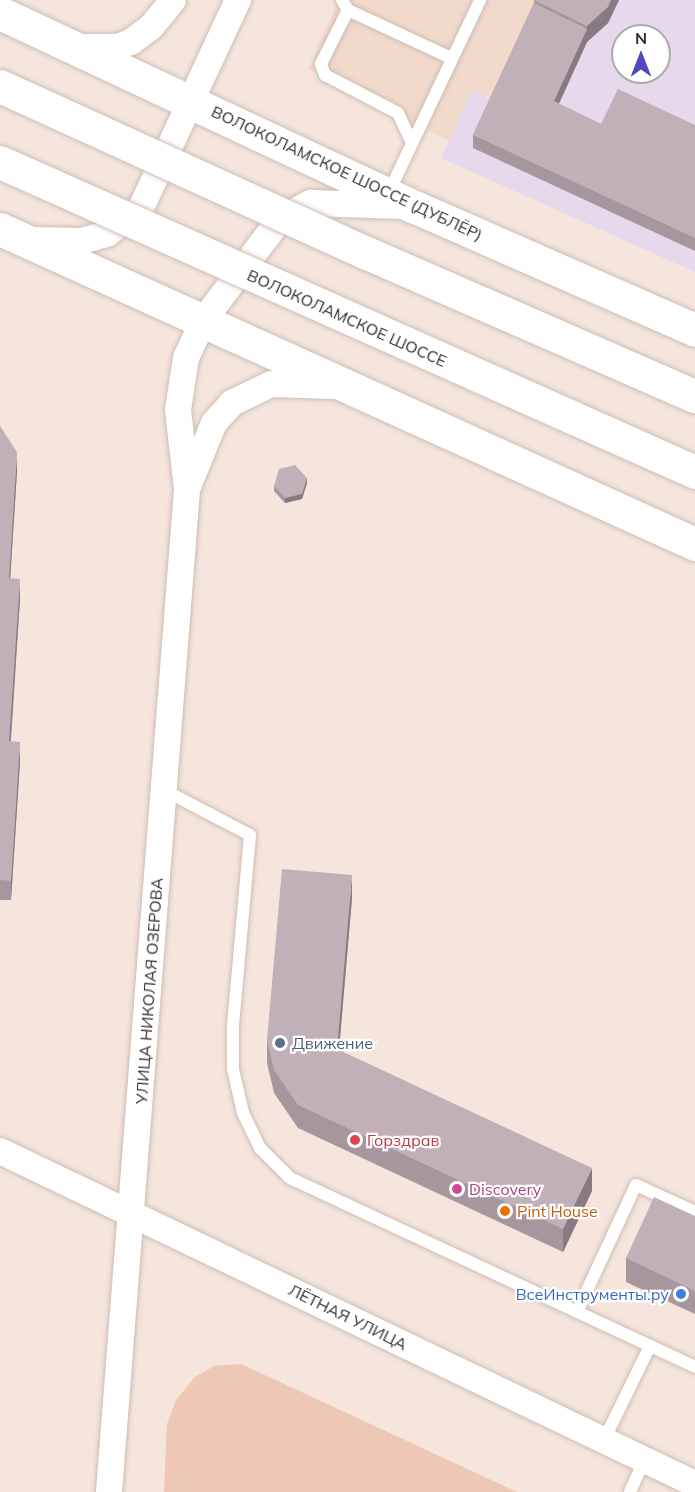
<!DOCTYPE html>
<html>
<head>
<meta charset="utf-8">
<style>
  body { margin:0 }
  #map { position:relative; width:695px; height:1492px; overflow:hidden; background:#f5e5dc; font-family:Mulish,sans-serif }
  div>[style] { position:absolute }
  [style*='--x'] { left:calc(var(--x)*1px); top:calc(var(--y)*1px); width:calc(var(--w)*1px); rotate:calc(var(--a)*1deg) }
  .built>* { inset:0; background:#f1d9cc }
  .industrial>* { inset:0; background:#e6d9ec }
  .green>* { inset:0; background:#ecc8b5 }
  .roads { filter:drop-shadow(0 0 2px #cdbdb4) drop-shadow(0 0 2px #cdbdb4) }
  .lane>* { height:12px; margin:-6px; padding:0 6px; transform-origin:6px; border-radius:6px; background:#fff }
  .street>* { height:26px; margin:-13px; padding:0 13px; transform-origin:13px; border-radius:13px; background:#fff }
  .secondary>* { height:33px; margin:-16.5px; padding:0 16.5px; transform-origin:16.5px; border-radius:16.5px; background:#fff }
  .bridges { filter:drop-shadow(0 0 2px #cdbdb4) drop-shadow(0 0 2px #cdbdb4) }
  .primary-bridge>* { height:33px; margin:-16.5px; padding:0 16.5px; transform-origin:16.5px; border-radius:16.5px; background:#fff }
  .wall>* { inset:0; background:#a6979e }
  .shaded-wall>* { inset:0; background:#877b81 }
  .building>* { inset:0; background:#c1b0b8 }
  .dots>* { width:16px; height:16px; translate:-50% -50%; box-sizing:border-box; border:3px solid #fff; border-radius:50% }
  span { translate:-50% -50%; white-space:nowrap; text-align:center; line-height:1.15; -webkit-text-stroke:4.5px #fff; paint-order:stroke }
  .street-label { font-size:16px; color:#332c29 }
  .service-label { font-size:16px; color:#4e5e75 }
  .left { translate:0 -50%; text-align:left }
  .health-label { font-size:16px; color:#be3a42 }
  .hotel-label { font-size:16px; color:#b23c85 }
  .food-label { font-size:16px; color:#c56008 }
  .shop-label { font-size:16px; color:#366cbe }
  .right { translate:-100% -50%; text-align:right }
  .north { position:absolute; left:611px; top:24px; width:60px; height:60px; box-sizing:border-box; background:#fff; border:2px solid #adaba9; border-radius:50%; rotate:0deg; font-size:16px; font-weight:700; line-height:24px; text-align:center; color:#332c29 }
  .north::after { content:''; display:block; margin:auto; width:21px; height:27px; background:#5048bf; clip-path:polygon(50% 0,100% 100%,50% 72%,0 100%) }
</style>
</head>
<body>
<div id="map">
  <div class="built">
    <div style="clip-path:polygon(339px 0,542px 0,495px 100px,472px 90px,449px 141px,309px 69px)"></div>
  </div>
  <div class="industrial">
    <div style="clip-path:polygon(evenodd,542px 0,695px 0,695px 272px,441px 158px,472px 90px,494px 100px,542px 0,623px 36px,659px 36px,659px 72px,623px 72px,623px 36px)"></div>
  </div>
  <div class="green">
    <div style="clip-path:polygon(241px 1364px,517px 1492px,164px 1492px,167px 1424px,176px 1400px,195px 1377px,214px 1366px)"></div>
  </div>
  <div class="roads">
    <div class="lane">
      <div style="--x:342;--y:0;--w:12;--a:59"></div>
      <div style="--x:348;--y:10;--w:114;--a:25"></div>
      <div style="--x:348;--y:10;--w:60;--a:116.6"></div>
      <div style="--x:321;--y:64;--w:12;--a:70"></div>
      <div style="--x:325;--y:75;--w:82;--a:27.5"></div>
      <div style="--x:398;--y:113;--w:33;--a:65"></div>
      <div style="--x:389;--y:192;--w:212;--a:-64.6"></div>
      <div style="--x:164;--y:790;--w:97;--a:27.6"></div>
      <div style="--x:250;--y:835;--w:191;--a:95.1"></div>
      <div style="--x:233;--y:1025;--w:44;--a:90"></div>
      <div style="--x:233;--y:1069;--w:45;--a:77.2"></div>
      <div style="--x:243;--y:1113;--w:39;--a:64"></div>
      <div style="--x:260;--y:1148;--w:42;--a:45"></div>
      <div style="--x:290;--y:1178;--w:447;--a:25"></div>
      <div style="--x:577;--y:1312;--w:140;--a:-65.1"></div>
      <div style="--x:636;--y:1185;--w:65;--a:24.6"></div>
      <div style="--x:604;--y:1440;--w:105;--a:-63.9"></div>
      <div style="--x:630;--y:1492;--w:35;--a:-66"></div>
    </div>
    <div class="street">
      <div style="--x:78;--y:47;--w:39;--a:0"></div>
      <div style="--x:117;--y:47;--w:15;--a:-20"></div>
      <div style="--x:131;--y:42;--w:26;--a:-37"></div>
      <div style="--x:152;--y:26;--w:33;--a:-51"></div>
      <div style="--x:32;--y:240;--w:50;--a:1.1"></div>
      <div style="--x:82;--y:241;--w:26;--a:-16"></div>
      <div style="--x:107;--y:234;--w:43;--a:-37.4"></div>
      <div style="--x:141;--y:208;--w:230;--a:-65"></div>
      <div style="--x:187;--y:489;--w:71;--a:-67.8"></div>
      <div style="--x:214;--y:423;--w:27;--a:-48"></div>
      <div style="--x:232;--y:403;--w:43;--a:-26"></div>
      <div style="--x:271;--y:384;--w:64;--a:1.8"></div>
      <div style="--x:0;--y:1151;--w:771;--a:25.6"></div>
      <div style="--x:109;--y:1492;--w:1006;--a:-85.55"></div>
      <div style="--x:187;--y:489;--w:80;--a:-96.5"></div>
      <div style="--x:178;--y:410;--w:53;--a:-81.3"></div>
      <div style="--x:186;--y:358;--w:41;--a:-65.3"></div>
      <div style="--x:203;--y:321;--w:129;--a:-52.9"></div>
      <div style="--x:281;--y:218;--w:34;--a:-27"></div>
      <div style="--x:311;--y:203;--w:92;--a:1.9"></div>
    </div>
    <div class="secondary">
      <div style="--x:0;--y:13;--w:458;--a:25.1"></div>
      <div style="--x:415;--y:207;--w:306;--a:23.7"></div>
      <div style="--x:0;--y:229;--w:763;--a:24.38"></div>
    </div>
  </div>
  <div class="bridges">
    <div class="primary-bridge">
      <div style="--x:0;--y:86;--w:403;--a:24.5"></div>
      <div style="--x:367;--y:253;--w:358;--a:23.6"></div>
      <div style="--x:0;--y:162;--w:761;--a:24.04"></div>
    </div>
  </div>
  <div class="wall">
    <div style="clip-path:polygon(534px 0,619px 0,608px 23px,587px 42px,559px 104px,601px 124px,695px 125px,695px 251px,473px 148px,473px 135px,534px 3px)"></div>
    <div style="clip-path:polygon(0 426px,17px 471px,10px 578px,20px 599px,11px 741px,20px 762px,11px 900px,0 900px)"></div>
    <div style="clip-path:polygon(307px 483px,302px 499px,285px 503px,274px 491px,274px 486px)"></div>
    <div style="clip-path:polygon(352px 898px,339px 1050px,592px 1191px,563px 1252px,298px 1128px,274px 1093px,267px 1063px,267px 1040px)"></div>
    <div style="clip-path:polygon(695px 1216px,695px 1314px,626px 1282px,626px 1258px)"></div>
  </div>
  <div class="shaded-wall">
    <div style="clip-path:polygon(611px 0,619px 0,608px 23px,587px 42px,554px 114px,554px 101px,587px 29px,587px 26px)"></div>
    <div style="clip-path:polygon(17px 452px,17px 471px,9px 598px,9px 578px)"></div>
    <div style="clip-path:polygon(307px 478px,307px 483px,302px 499px,285px 503px,285px 498px)"></div>
    <div style="clip-path:polygon(20px 579px,20px 599px,9px 761px,9px 741px)"></div>
    <div style="clip-path:polygon(20px 742px,20px 762px,11px 900px,11px 881px)"></div>
    <div style="clip-path:polygon(352px 875px,352px 898px,337px 1072px,337px 1049px)"></div>
    <div style="clip-path:polygon(592px 1168px,592px 1191px,563px 1252px,563px 1229px)"></div>
  </div>
  <div class="building">
    <div style="clip-path:polygon(534px 0,611px 0,608px 7px,587px 26px)"></div>
    <div style="clip-path:polygon(534px 3px,587px 29px,554px 101px,601px 124px,618px 89px,695px 125px,695px 238px,473px 135px)"></div>
    <div style="clip-path:polygon(0 426px,17px 452px,9px 578px,20px 579px,9px 741px,20px 742px,11px 881px,0 880px)"></div>
    <div style="clip-path:polygon(295px 465px,307px 478px,302px 494px,285px 498px,274px 486px,279px 469px)"></div>
    <div style="clip-path:polygon(282px 869px,352px 875px,337px 1049px,592px 1168px,563px 1229px,298px 1105px,274px 1070px,267px 1040px)"></div>
    <div style="clip-path:polygon(654px 1197px,695px 1216px,695px 1291px,626px 1258px)"></div>
  </div>
  <div class="dots">
    <div style="left:280px;top:1043px;background:#5c6f8a"></div>
    <div style="left:355px;top:1140px;background:#e0444e"></div>
    <div style="left:457px;top:1189px;background:#d1479c"></div>
    <div style="left:505px;top:1211px;background:#e8710a"></div>
    <div style="left:681px;top:1294px;background:#3f7fe0"></div>
  </div>
  <div class="street-label">
    <span style="left:347px;top:173px;rotate:25deg">ВОЛОКОЛАМСКОЕ ШОССЕ (ДУБЛЁР)</span>
    <span style="left:347px;top:318px;rotate:24deg">ВОЛОКОЛАМСКОЕ ШОССЕ</span>
    <span style="left:149px;top:991px;rotate:-86deg">УЛИЦА НИКОЛАЯ ОЗЕРОВА</span>
    <span style="left:348px;top:1317px;rotate:26deg">ЛЁТНАЯ УЛИЦА</span>
  </div>
  <div class="service-label">
    <span class="left" style="left:292px;top:1043px">Движение</span>
  </div>
  <div class="health-label">
    <span class="left" style="left:367px;top:1140px">Горздрав</span>
  </div>
  <div class="hotel-label">
    <span class="left" style="left:469px;top:1189px">Discovery</span>
  </div>
  <div class="food-label">
    <span class="left" style="left:517px;top:1211px">Pint House</span>
  </div>
  <div class="shop-label">
    <span class="right" style="left:669px;top:1294px">ВсеИнструменты.ру</span>
  </div>
  <div class="north">N</div>
</div>
</body>
</html>
